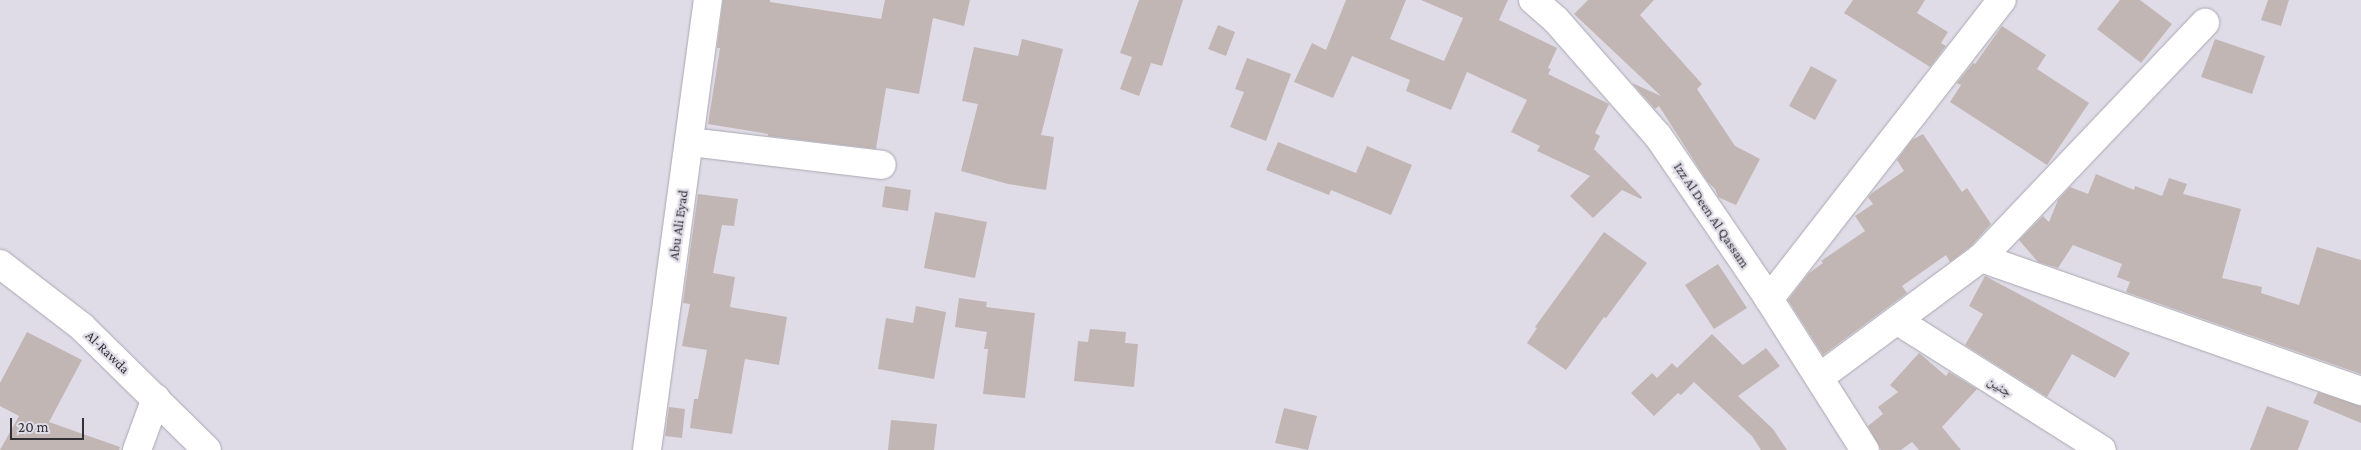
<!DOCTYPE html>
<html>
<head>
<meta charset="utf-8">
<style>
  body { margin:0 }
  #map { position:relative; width:2361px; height:450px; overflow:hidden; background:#dfdce7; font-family:"Crimson Pro","Noto Naskh Arabic",serif }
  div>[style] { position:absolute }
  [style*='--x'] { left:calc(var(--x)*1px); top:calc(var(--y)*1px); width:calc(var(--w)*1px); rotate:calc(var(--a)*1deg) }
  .building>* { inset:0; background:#c2b6b4 }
  .roads { filter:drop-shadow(0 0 1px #a9a7b1) drop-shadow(0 0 1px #a9a7b1) }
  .street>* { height:28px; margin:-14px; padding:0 14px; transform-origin:14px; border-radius:14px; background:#fff }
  span { translate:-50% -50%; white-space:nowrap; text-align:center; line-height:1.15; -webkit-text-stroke:4.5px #dfdce7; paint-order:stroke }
  .street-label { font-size:14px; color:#323135 }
  .scale { position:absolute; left:10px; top:418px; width:74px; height:22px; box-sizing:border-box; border:2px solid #323135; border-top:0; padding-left:6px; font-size:15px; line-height:18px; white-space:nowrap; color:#323135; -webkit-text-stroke:4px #dfdce7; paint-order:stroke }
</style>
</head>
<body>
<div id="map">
  <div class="building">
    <div style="clip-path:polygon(723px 0,770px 0,770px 2px,881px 19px,885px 0,970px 0,964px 26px,933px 18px,919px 94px,886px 88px,876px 149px,768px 136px,768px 134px,708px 124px,720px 48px,717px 48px)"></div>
    <div style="clip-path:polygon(1139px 0,1183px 0,1162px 66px,1151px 63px,1139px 96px,1120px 89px,1132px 57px,1120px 53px)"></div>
    <div style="clip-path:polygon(1346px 0,1406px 0,1390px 39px,1444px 61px,1463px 18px,1421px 0,1508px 0,1499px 20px,1557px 48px,1548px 68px,1551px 69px,1548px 74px,1609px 104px,1595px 133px,1600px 136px,1594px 149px,1642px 197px,1641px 199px,1622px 190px,1593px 218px,1570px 196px,1590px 176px,1537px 151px,1540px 146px,1511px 132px,1527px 100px,1467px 72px,1451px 110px,1406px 91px,1410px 80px,1352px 56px,1333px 98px,1294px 82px,1312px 43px,1326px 50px)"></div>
    <div style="clip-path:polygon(1588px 0,1654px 0,1640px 15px,1702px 84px,1697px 89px,1735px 146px,1760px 159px,1736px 205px,1718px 197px,1715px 189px,1707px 181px,1659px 106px,1655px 109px,1632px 83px,1661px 96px,1574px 14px)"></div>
    <div style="clip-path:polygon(1853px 0,1925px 0,1917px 13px,1948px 32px,1941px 43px,1946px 46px,1930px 67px,1844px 13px)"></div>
    <div style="clip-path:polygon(2120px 0,2140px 0,2172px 24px,2141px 63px,2097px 29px)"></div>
    <div style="clip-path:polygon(2268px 0,2289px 0,2281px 26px,2261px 20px)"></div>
    <div style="clip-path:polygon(1218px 25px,1235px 32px,1226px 56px,1208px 49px)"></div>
    <div style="clip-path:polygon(2002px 26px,2046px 55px,2037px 69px,2089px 103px,2047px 165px,1950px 102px,1961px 85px,1957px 83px,1973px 63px,1975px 64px)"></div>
    <div style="clip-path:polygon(1022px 39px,1063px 49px,1041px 135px,1054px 137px,1046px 190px,1008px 184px,961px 171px,978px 104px,962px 101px,974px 47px,1018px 56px)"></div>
    <div style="clip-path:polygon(2215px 39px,2265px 56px,2252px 94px,2201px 77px)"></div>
    <div style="clip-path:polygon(1247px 58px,1291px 74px,1266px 141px,1230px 127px,1244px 92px,1235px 89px)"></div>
    <div style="clip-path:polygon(1811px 66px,1837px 80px,1815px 120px,1789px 106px)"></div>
    <div style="clip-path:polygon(1923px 134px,1962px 192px,1967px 188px,1991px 224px,1971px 246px,1950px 262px,1946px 255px,1902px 286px,1907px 293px,1823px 355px,1788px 300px,1809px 273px,1823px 263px,1821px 261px,1865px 231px,1855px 216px,1873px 204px,1868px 197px,1872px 193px,1904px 171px,1897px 160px,1912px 140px)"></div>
    <div style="clip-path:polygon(1278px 142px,1356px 173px,1367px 146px,1412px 165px,1391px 215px,1331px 190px,1329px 195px,1266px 170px)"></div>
    <div style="clip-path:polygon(2096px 174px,2134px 190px,2135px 186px,2162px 196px,2169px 178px,2187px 184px,2183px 194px,2241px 209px,2222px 278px,2262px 287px,2261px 293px,2299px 305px,2317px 247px,2361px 260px,2361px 374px,2126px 292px,2130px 282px,2117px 277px,2122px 264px,2073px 245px,2058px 268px,2038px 262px,2019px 240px,2043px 216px,2049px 222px,2058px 200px,2070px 187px,2088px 194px)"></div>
    <div style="clip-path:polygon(885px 186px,911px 190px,908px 211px,882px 207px)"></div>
    <div style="clip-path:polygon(698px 194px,738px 199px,734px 226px,722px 225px,713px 273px,735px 277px,730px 307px,787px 317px,779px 365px,745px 359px,732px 434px,690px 428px,694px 399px,698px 399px,707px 350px,682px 346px,690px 304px,683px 303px)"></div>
    <div style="clip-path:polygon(935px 212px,987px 222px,975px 278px,924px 268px)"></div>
    <div style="clip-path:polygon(1604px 232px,1647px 263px,1606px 318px,1604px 317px,1566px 370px,1527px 343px,1537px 328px,1535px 327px)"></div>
    <div style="clip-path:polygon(1718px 264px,1747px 308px,1714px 329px,1685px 285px)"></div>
    <div style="clip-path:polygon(1985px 276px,2130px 353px,2115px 378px,2072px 354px,2047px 397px,1965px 345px,1983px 314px,1969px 306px)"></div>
    <div style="clip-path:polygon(959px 298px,987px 302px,986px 307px,1035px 313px,1025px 398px,983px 394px,988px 349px,984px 349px,987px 332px,955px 327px)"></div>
    <div style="clip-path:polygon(916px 306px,946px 312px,934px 379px,878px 369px,886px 318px,913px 323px)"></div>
    <div style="clip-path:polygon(1090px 329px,1126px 332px,1125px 343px,1138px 344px,1134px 387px,1074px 381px,1078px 341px,1088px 342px)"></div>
    <div style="clip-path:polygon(27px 332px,82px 360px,49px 422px,120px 447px,119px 450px,0 450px,19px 416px,0 406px,0 383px)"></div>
    <div style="clip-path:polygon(1712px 334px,1743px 365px,1766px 348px,1780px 366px,1738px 396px,1773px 429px,1787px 450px,1761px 450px,1752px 436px,1694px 382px,1681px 395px,1678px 393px,1654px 416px,1631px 393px,1652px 373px,1657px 378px,1672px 363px,1677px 368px)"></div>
    <div style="clip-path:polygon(1919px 353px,1946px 376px,1949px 372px,1977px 389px,1942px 427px,1961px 450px,1919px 450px,1912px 442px,1901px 450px,1881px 450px,1868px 426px,1883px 414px,1878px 407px,1898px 392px,1890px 385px)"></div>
    <div style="clip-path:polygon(2318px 392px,2361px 406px,2361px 423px,2313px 403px)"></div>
    <div style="clip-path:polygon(2267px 406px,2309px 421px,2298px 450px,2250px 450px)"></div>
    <div style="clip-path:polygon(669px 407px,685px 409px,682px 438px,665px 436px)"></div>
    <div style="clip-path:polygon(1284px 408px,1317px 416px,1308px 450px,1275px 443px)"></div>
    <div style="clip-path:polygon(891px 420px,937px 424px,934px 450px,888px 450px)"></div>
  </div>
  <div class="roads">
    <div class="street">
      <div style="--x:1533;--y:0;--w:30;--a:41"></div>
      <div style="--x:1556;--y:20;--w:154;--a:48.7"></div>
      <div style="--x:1658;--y:136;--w:197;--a:55.7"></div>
      <div style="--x:1769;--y:299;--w:179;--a:57.6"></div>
      <div style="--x:690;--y:142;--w:193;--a:6.8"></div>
      <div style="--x:1981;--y:258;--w:403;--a:19.3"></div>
      <div style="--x:0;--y:264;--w:103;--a:37.5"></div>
      <div style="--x:82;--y:327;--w:175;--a:44.5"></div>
      <div style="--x:1769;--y:299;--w:379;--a:-52.1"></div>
      <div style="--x:1898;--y:321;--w:241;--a:32.3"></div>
      <div style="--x:1820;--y:377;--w:200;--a:-36.5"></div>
      <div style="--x:1981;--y:258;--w:325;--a:-46.4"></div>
      <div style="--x:137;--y:450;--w:55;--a:-69.9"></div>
      <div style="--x:647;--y:450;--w:454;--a:-82.3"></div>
    </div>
  </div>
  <div class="street-label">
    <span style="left:1712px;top:215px;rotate:56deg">Izz Al Deen Al Qassam</span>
    <span style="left:678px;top:225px;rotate:-82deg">Abu Ali Eyad</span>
    <span style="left:108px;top:352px;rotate:44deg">Al-Rawda</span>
    <span style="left:2000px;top:386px;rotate:32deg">جنين</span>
  </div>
  <div class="scale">20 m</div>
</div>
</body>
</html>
